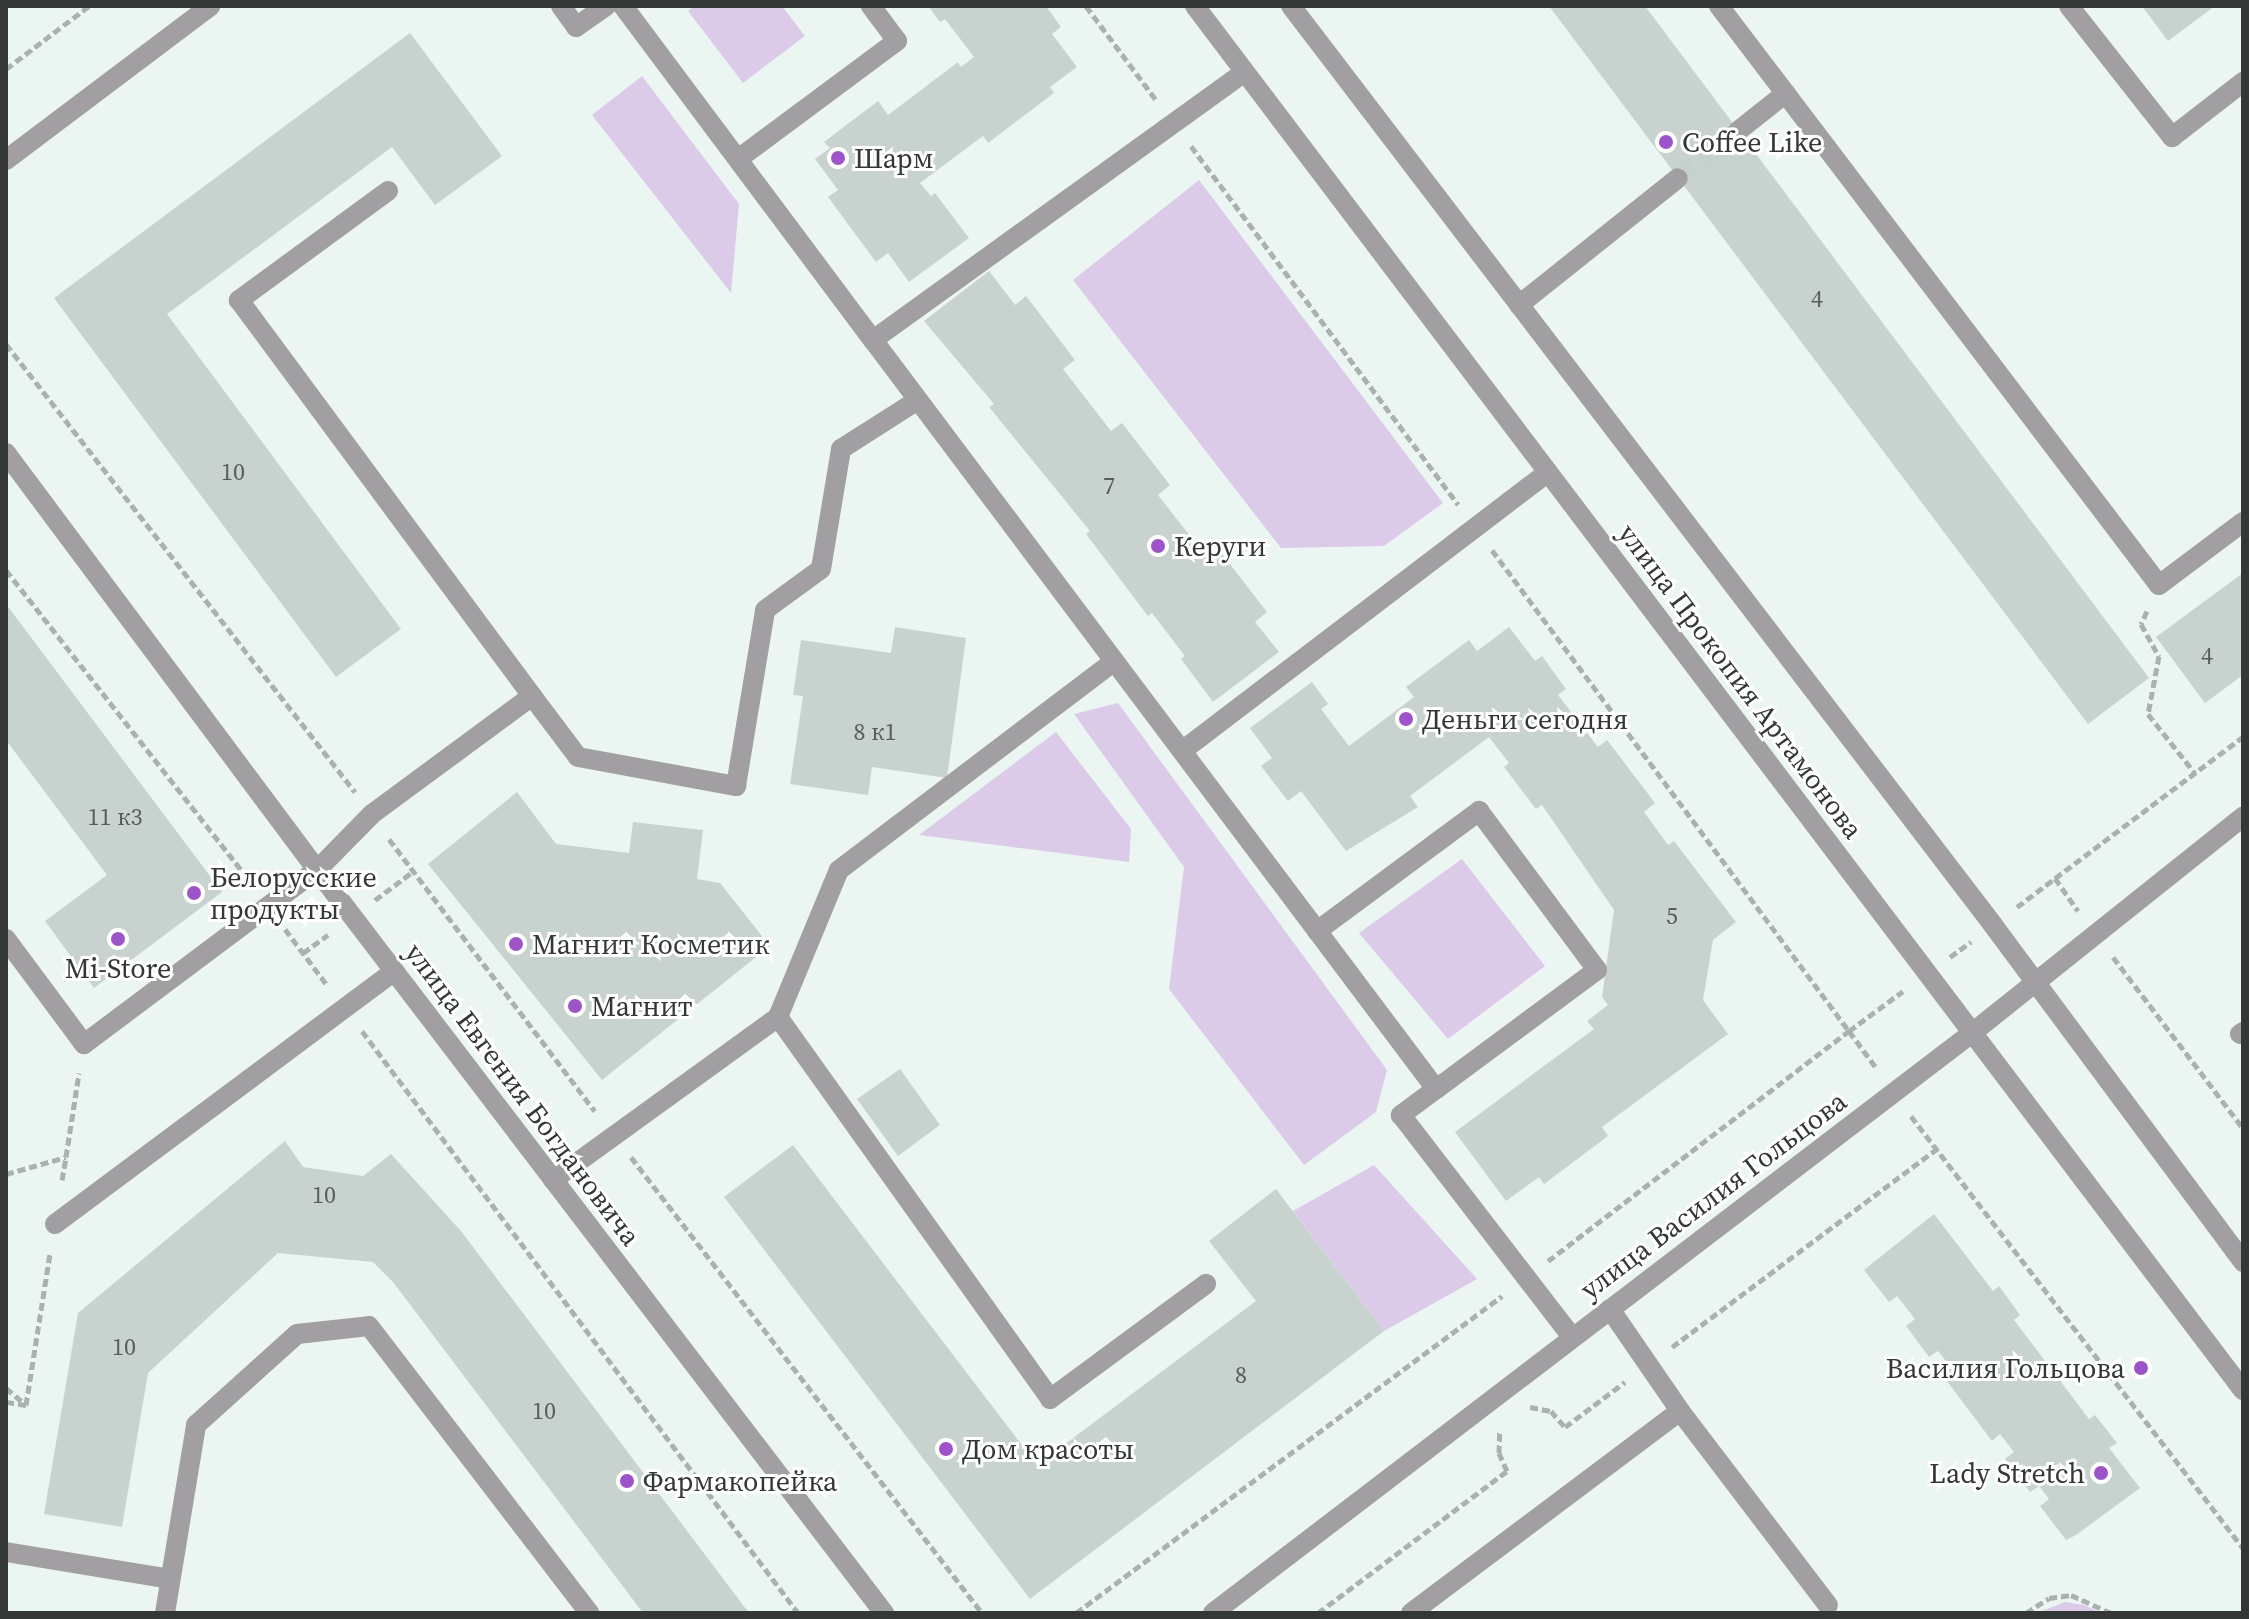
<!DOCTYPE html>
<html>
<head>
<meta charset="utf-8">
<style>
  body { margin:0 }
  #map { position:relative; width:2249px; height:1619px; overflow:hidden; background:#ebf6f3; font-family:"Source Serif 4",serif }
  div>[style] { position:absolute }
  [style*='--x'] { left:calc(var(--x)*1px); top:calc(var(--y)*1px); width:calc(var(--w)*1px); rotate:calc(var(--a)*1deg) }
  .green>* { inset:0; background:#dbcae8 }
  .building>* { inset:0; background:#c8d3d0 }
  .minor-tunnel>* { height:20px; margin-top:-10px; transform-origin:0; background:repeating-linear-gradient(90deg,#c6d0cd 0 20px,transparent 0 30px) }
  .path>* { height:5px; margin-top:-2.5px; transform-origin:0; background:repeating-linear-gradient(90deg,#a9b2af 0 8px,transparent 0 12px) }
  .minor>* { height:20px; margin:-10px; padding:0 10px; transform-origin:10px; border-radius:10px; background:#a19fa2 }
  .dots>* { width:22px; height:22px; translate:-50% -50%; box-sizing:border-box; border:4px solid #fff; border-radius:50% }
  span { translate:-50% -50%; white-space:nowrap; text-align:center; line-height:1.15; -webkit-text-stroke:6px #fff; paint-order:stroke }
  .number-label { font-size:24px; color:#585e5c }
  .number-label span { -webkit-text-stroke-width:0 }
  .poi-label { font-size:28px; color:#333736 }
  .left { translate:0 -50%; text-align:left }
  .right { translate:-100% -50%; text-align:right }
  .street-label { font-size:28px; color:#333736 }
  .frame { position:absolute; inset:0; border:8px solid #333736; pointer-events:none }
</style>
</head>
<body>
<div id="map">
  <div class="green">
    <div style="clip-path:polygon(695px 6px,782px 6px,805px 36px,743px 83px,688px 11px)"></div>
    <div style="clip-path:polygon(642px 76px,739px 204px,731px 293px,592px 115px)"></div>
    <div style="clip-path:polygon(1199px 180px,1443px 503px,1384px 546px,1281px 548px,1073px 280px)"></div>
    <div style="clip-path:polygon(1118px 703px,1387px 1070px,1376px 1112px,1304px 1165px,1169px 989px,1184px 867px,1074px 714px)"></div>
    <div style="clip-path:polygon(1056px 732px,1131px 829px,1129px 862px,919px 835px)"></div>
    <div style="clip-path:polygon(1462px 859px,1545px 966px,1448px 1039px,1359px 933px)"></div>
    <div style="clip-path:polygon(1374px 1165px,1477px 1279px,1384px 1331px,1293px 1211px)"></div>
    <div style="clip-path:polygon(2065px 1602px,2084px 1605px,2102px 1613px,2037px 1613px)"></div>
  </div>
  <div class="building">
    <div style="clip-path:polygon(928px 6px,1046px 6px,1061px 27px,1052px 34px,1077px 67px,1050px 87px,1054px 93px,988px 143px,983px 136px,920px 183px,931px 196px,935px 193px,969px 238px,909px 282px,888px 253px,876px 262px,828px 197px,838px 190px,815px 159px,830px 148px,824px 142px,878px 101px,888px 115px,958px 62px,961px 67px,974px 57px,945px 19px,940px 22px)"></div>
    <div style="clip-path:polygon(1549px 6px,1645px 6px,2149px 678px,2088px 724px)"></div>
    <div style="clip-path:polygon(2142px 6px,2215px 6px,2168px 41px)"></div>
    <div style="clip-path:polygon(410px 33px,502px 156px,435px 205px,392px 147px,167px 314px,401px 629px,336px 677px,54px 298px)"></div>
    <div style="clip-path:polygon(989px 271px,1015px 305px,1026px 296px,1075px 360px,1063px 369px,1111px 431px,1122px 423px,1170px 485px,1158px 495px,1208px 559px,1219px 550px,1267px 612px,1255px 622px,1279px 652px,1213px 702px,1181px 659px,1185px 656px,1152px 613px,1148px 616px,1086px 534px,1090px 531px,989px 407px,994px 404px,924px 321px)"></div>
    <div style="clip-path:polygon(2243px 573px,2243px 675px,2205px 703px,2156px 637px)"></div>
    <div style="clip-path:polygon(6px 604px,222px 892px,94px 988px,45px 921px,107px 875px,6px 740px)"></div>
    <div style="clip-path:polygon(895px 627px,966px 638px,947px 778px,872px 767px,868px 795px,790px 784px,803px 696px,793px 695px,801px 640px,891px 653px)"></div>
    <div style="clip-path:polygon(1509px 627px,1535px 661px,1542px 656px,1566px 689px,1558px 695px,1598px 747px,1607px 740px,1655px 803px,1644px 812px,1668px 845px,1674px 841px,1736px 922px,1713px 940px,1703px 1000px,1728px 1034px,1602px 1127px,1608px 1136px,1544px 1184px,1539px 1177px,1506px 1201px,1455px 1132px,1594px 1029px,1587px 1021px,1608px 1005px,1602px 997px,1614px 910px,1542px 805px,1536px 809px,1504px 767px,1509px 763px,1489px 737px,1410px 796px,1418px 807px,1346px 851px,1301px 791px,1288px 801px,1261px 766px,1272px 758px,1250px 728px,1312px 682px,1328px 704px,1321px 709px,1349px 746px,1414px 697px,1406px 687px,1469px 640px,1477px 651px)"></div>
    <div style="clip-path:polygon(517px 792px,556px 844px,629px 853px,633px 822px,703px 830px,697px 879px,720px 883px,770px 946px,602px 1080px,428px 864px)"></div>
    <div style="clip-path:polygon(900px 1069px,940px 1125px,898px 1156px,857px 1099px)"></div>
    <div style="clip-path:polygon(285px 1141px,303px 1167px,363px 1176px,391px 1154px,461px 1231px,749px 1613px,643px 1613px,393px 1282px,373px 1262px,278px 1253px,148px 1373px,122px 1527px,44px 1514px,78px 1313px)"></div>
    <div style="clip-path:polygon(793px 1145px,1037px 1465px,1256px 1301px,1209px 1241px,1276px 1189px,1384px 1331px,1030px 1599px,724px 1197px)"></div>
    <div style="clip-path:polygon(1934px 1214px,1993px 1291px,1999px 1286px,2020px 1315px,2014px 1320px,2089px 1419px,2095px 1415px,2117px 1443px,2109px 1448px,2140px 1488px,2076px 1535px,2066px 1540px,2040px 1506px,2049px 1499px,2039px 1486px,2030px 1492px,2005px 1459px,2014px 1452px,2000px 1434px,1992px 1441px,1940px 1372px,1949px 1365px,1938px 1351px,1929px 1357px,1906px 1326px,1915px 1319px,1897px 1296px,1889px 1302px,1864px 1270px)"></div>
  </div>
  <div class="minor-tunnel">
    <div style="--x:1678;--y:178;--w:76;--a:-38.1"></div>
  </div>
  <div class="path">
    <div style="--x:1086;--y:6;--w:117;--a:53.3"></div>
    <div style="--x:6;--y:69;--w:104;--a:-37.2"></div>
    <div style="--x:1191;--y:146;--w:447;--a:53.3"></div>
    <div style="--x:6;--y:344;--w:568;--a:52.08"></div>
    <div style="--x:1492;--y:550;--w:599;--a:53.42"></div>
    <div style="--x:1849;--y:1031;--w:67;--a:-36.5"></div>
    <div style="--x:6;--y:570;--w:397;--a:51.9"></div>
    <div style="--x:2147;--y:611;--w:14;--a:115"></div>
    <div style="--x:2141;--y:624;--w:37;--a:61"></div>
    <div style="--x:2159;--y:656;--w:59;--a:100.7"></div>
    <div style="--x:2148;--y:714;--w:75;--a:51.5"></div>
    <div style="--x:389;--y:839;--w:341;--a:52.9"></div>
    <div style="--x:2055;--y:878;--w:40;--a:55.1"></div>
    <div style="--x:375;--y:900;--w:45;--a:-36.9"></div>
    <div style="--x:2017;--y:907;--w:283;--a:-37"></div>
    <div style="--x:285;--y:929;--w:70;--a:53.1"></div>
    <div style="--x:303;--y:953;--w:31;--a:-36"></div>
    <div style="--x:1950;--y:957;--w:26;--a:-36"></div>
    <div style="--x:2113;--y:957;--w:215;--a:52.8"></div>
    <div style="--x:362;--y:1031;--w:727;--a:53.16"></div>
    <div style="--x:1911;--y:1116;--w:545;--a:52.46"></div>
    <div style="--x:631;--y:1157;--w:575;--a:52.41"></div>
    <div style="--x:6;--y:1174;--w:62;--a:-15.8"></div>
    <div style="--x:66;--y:1157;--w:85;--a:-81.2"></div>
    <div style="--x:62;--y:1180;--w:23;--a:-80"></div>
    <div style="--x:1548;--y:1261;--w:379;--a:-37.4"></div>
    <div style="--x:1849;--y:1031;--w:47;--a:53.6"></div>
    <div style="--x:1672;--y:1347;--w:331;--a:-36.8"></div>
    <div style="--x:6;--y:1388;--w:26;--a:40"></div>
    <div style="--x:26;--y:1405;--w:20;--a:-171"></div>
    <div style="--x:26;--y:1405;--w:154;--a:-81"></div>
    <div style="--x:1530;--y:1407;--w:21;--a:11"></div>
    <div style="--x:1551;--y:1411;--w:21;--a:49"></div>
    <div style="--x:1565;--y:1427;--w:75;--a:-36.9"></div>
    <div style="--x:1076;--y:1613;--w:531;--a:-36.65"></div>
    <div style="--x:1318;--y:1613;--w:236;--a:-36.9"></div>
    <div style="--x:1507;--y:1471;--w:20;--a:-114"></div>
    <div style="--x:1499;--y:1453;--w:23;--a:-88"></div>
    <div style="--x:2026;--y:1613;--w:27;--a:-33"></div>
    <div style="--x:2049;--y:1598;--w:22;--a:-8"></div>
    <div style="--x:2071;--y:1595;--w:44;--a:24.2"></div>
  </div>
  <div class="minor">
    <div style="--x:561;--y:6;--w:26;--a:54"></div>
    <div style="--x:576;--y:27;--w:37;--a:-35"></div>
    <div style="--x:623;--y:6;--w:417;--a:53.2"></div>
    <div style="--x:873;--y:340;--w:458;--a:-35.8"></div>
    <div style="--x:1195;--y:6;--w:1736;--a:52.87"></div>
    <div style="--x:1291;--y:6;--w:1156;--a:52.62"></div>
    <div style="--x:1993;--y:925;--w:420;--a:53.4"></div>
    <div style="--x:1719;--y:6;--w:727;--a:52.77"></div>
    <div style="--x:2159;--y:585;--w:105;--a:-36.9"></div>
    <div style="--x:2069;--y:6;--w:167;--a:51.8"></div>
    <div style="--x:2172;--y:137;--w:90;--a:-37.8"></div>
    <div style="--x:1738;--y:131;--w:61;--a:-38.4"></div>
    <div style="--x:738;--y:159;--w:198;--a:-36.6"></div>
    <div style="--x:897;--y:41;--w:44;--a:-126.6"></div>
    <div style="--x:6;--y:160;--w:256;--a:-37"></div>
    <div style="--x:388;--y:191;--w:185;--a:143.8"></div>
    <div style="--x:239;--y:300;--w:493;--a:53.5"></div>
    <div style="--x:1519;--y:305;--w:203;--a:-38.6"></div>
    <div style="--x:873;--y:340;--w:937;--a:53.07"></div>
    <div style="--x:1436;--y:1089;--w:44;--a:143.4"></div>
    <div style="--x:1401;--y:1115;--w:280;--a:52.4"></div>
    <div style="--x:6;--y:453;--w:520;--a:53.28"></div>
    <div style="--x:317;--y:870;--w:935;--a:52.65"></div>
    <div style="--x:1182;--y:751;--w:460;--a:-37.3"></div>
    <div style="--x:1317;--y:931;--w:202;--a:-36.5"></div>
    <div style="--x:1479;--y:811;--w:198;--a:53.4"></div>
    <div style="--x:1597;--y:970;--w:200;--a:143.5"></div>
    <div style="--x:6;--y:939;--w:131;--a:53.4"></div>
    <div style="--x:84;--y:1044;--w:291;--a:-36.8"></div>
    <div style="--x:317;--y:870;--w:78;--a:-45.5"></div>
    <div style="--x:372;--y:814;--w:199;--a:-36.4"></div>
    <div style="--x:532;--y:696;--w:76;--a:53"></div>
    <div style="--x:578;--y:757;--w:161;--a:10.4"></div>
    <div style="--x:736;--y:786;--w:178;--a:-80.6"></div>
    <div style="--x:765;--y:610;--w:69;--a:-36.2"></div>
    <div style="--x:821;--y:569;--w:122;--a:-80.5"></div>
    <div style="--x:841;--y:449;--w:91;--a:-32.5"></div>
    <div style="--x:778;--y:1017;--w:159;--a:-67.5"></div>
    <div style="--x:839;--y:870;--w:345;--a:-37.2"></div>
    <div style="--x:2240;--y:1034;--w:4;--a:-34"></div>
    <div style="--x:553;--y:1180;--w:278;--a:-35.9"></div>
    <div style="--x:778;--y:1017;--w:469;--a:54.5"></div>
    <div style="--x:1050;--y:1399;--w:194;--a:-36.4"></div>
    <div style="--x:55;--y:1224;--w:423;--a:-36.7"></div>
    <div style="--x:1610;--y:1309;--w:124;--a:55.5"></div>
    <div style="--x:1680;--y:1411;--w:244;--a:52.7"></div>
    <div style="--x:6;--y:1552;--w:166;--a:9.3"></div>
    <div style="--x:165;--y:1613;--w:191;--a:-80.6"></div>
    <div style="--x:196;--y:1425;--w:136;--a:-42"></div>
    <div style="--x:297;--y:1334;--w:72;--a:-6.3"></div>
    <div style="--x:369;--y:1326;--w:362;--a:52.5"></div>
    <div style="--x:1213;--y:1613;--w:955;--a:-37.39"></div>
    <div style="--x:1972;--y:1033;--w:347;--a:-38.6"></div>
    <div style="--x:1411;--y:1613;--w:336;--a:-36.9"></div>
  </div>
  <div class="dots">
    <div style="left:1666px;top:142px;background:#9c54c8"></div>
    <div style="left:838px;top:158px;background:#9c54c8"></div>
    <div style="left:1158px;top:546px;background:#9c54c8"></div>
    <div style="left:1406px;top:719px;background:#9c54c8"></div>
    <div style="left:194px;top:893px;background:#9c54c8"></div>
    <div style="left:118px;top:939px;background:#9c54c8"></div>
    <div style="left:516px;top:944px;background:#9c54c8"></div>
    <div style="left:575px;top:1006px;background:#9c54c8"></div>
    <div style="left:2141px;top:1368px;background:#9c54c8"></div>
    <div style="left:946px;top:1449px;background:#9c54c8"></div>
    <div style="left:2101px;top:1473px;background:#9c54c8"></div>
    <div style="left:627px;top:1481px;background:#9c54c8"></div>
  </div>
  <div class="number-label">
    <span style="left:1817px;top:299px">4</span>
    <span style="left:233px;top:472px">10</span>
    <span style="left:1109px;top:486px">7</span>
    <span style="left:2207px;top:656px">4</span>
    <span style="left:875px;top:732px">8 к1</span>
    <span style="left:115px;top:817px">11 к3</span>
    <span style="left:1672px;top:916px">5</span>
    <span style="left:324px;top:1195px">10</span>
    <span style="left:124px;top:1347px">10</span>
    <span style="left:1241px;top:1375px">8</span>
    <span style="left:544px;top:1411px">10</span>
  </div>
  <div class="poi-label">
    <span class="left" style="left:1682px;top:142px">Coffee Like</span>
    <span class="left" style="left:854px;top:158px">Шарм</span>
    <span class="left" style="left:1174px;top:546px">Керуги</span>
    <span class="left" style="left:1422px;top:719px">Деньги сегодня</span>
    <span class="left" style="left:210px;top:893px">Белорусские<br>продукты</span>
    <span class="left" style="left:532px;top:944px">Магнит Косметик</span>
    <span style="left:118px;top:968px">Mi-Store</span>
    <span class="left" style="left:591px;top:1006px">Магнит</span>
    <span class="right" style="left:2125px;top:1368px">Василия Гольцова</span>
    <span class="left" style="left:962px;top:1449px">Дом красоты</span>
    <span class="right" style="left:2085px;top:1473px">Lady Stretch</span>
    <span class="left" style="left:643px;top:1481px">Фармакопейка</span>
  </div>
  <div class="street-label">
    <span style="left:1741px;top:681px;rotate:53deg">улица Прокопия Артамонова</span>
    <span style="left:523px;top:1094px;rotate:53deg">улица Евгения Богдановича</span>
    <span style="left:1713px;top:1195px;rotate:-37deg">улица Василия Гольцова</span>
  </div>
  <div class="frame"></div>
</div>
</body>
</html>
